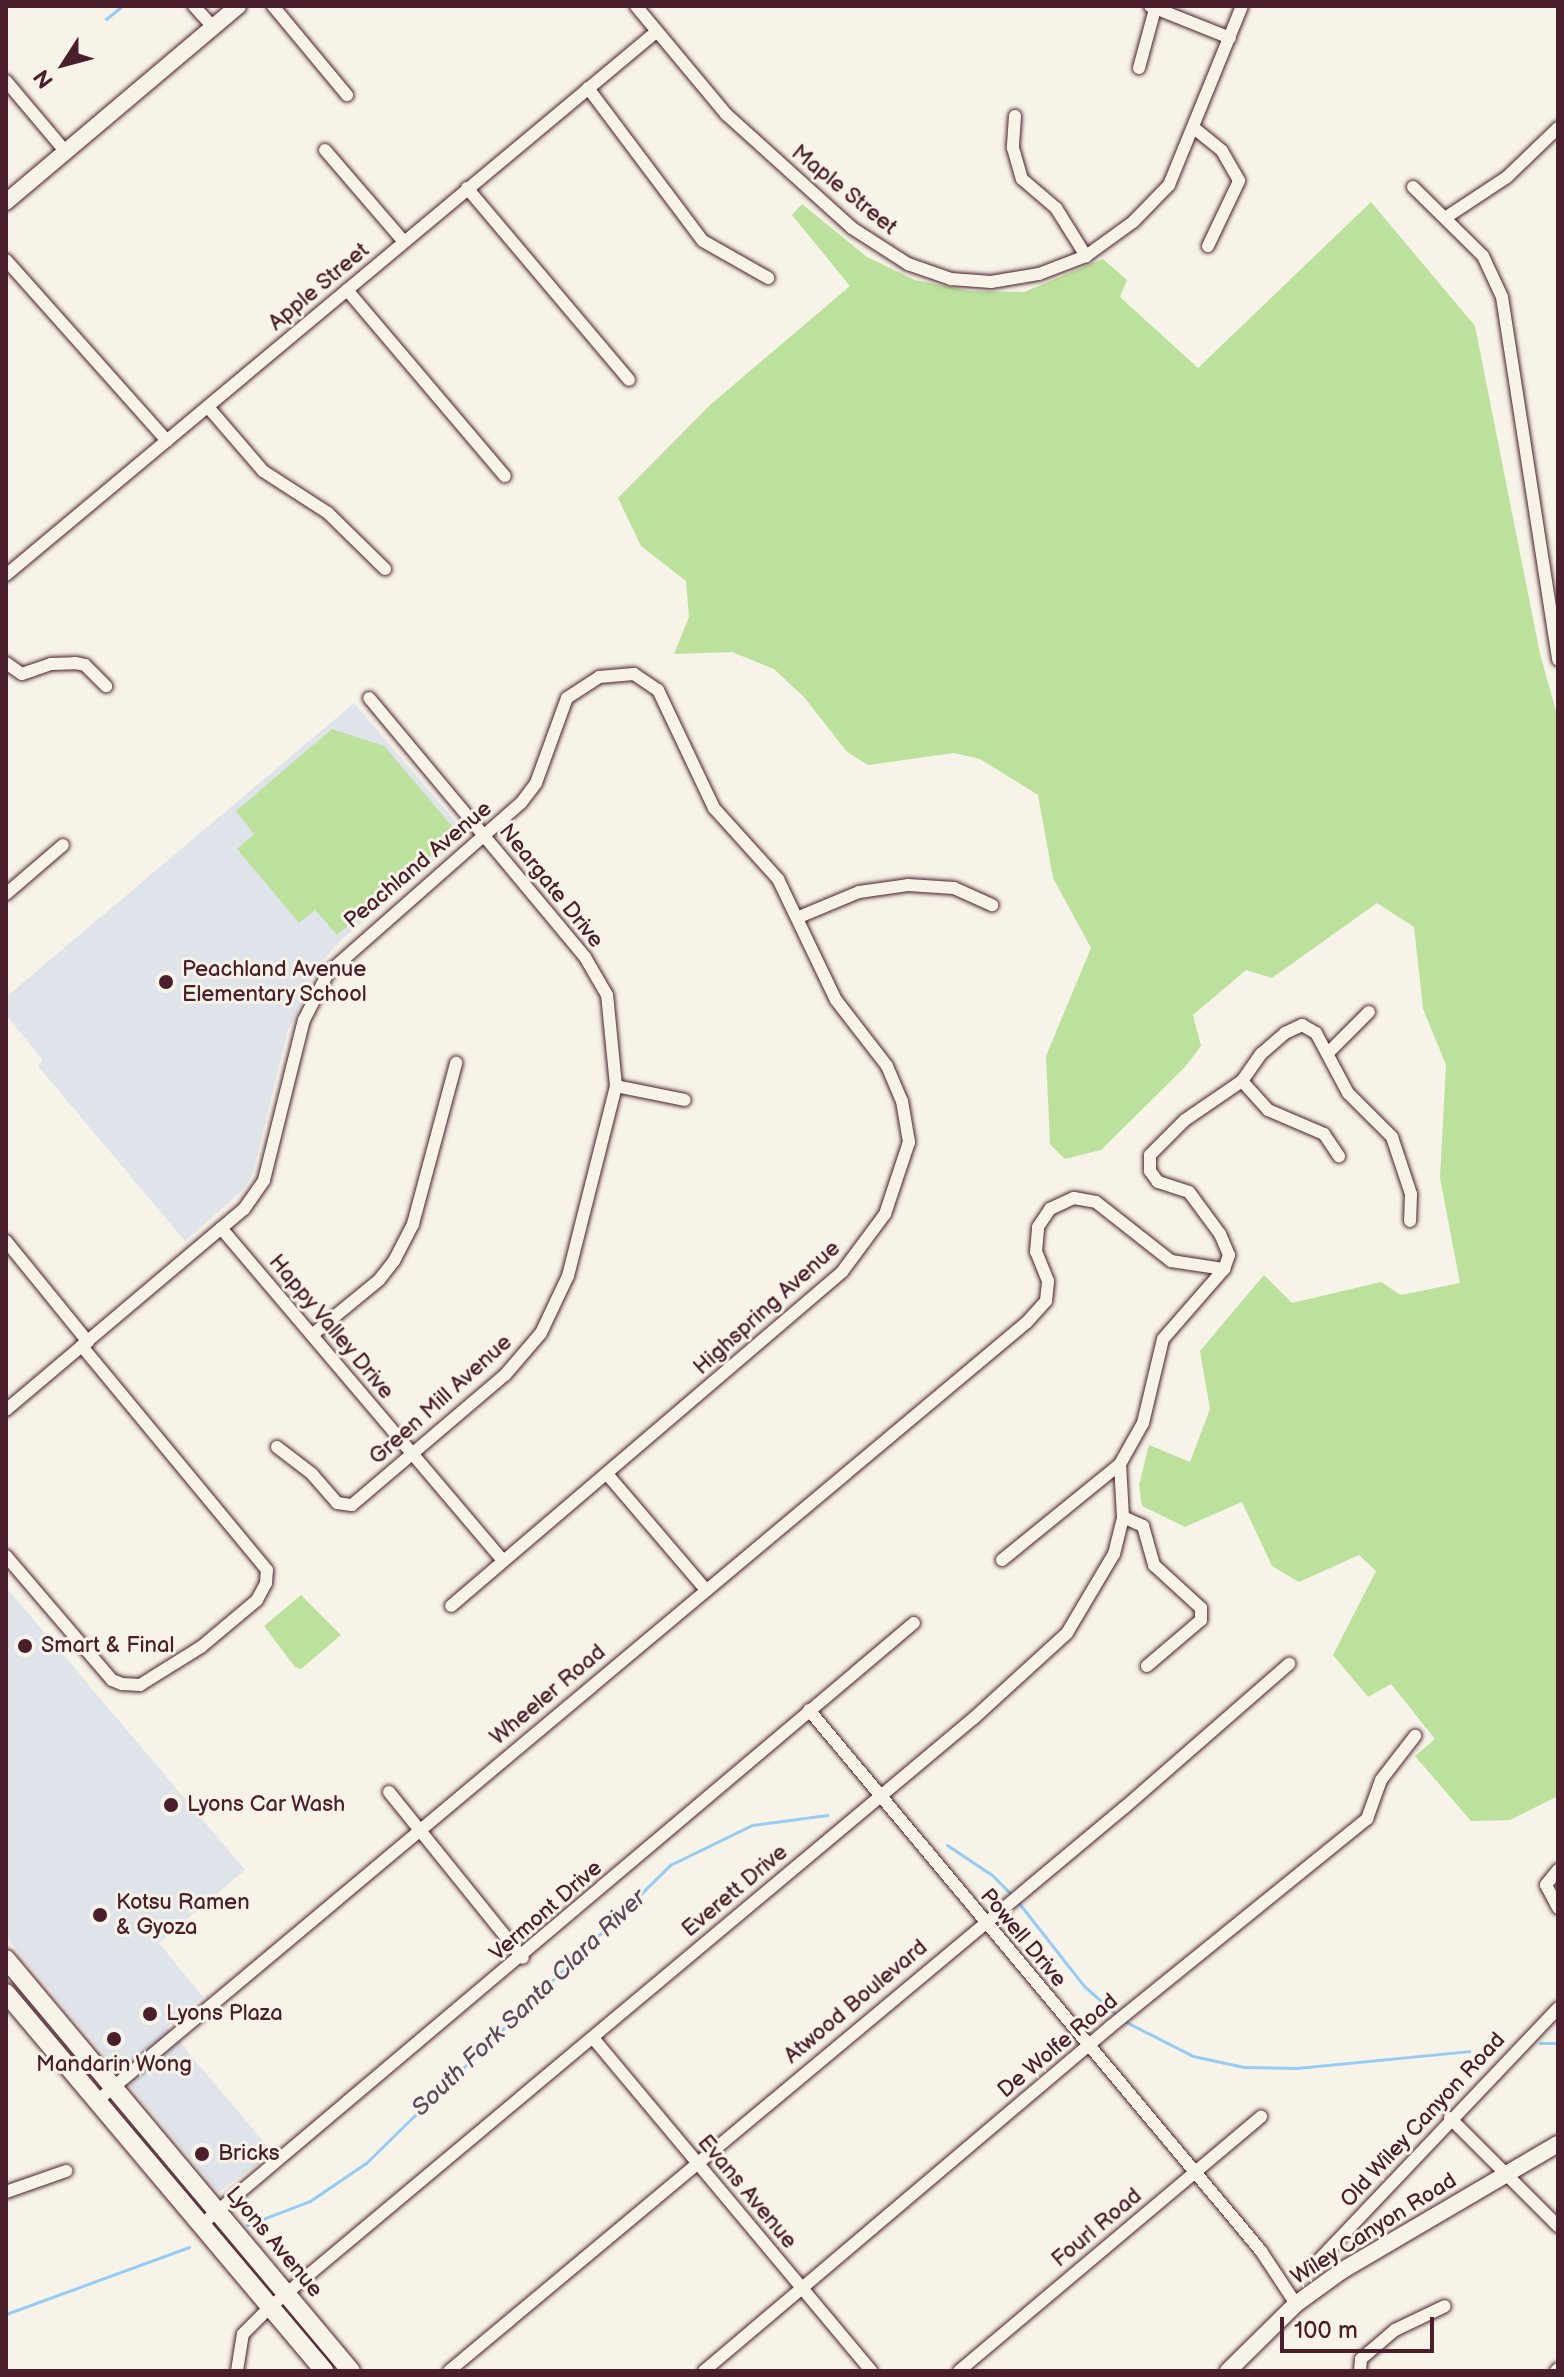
<!DOCTYPE html>
<html>
<head>
<meta charset="utf-8">
<style>
  body { margin:0 }
  #map { position:relative; width:1564px; height:2377px; overflow:hidden; background:#f7f3e8; font-family:"Balsamiq Sans",sans-serif }
  div>[style] { position:absolute }
  [style*='--x'] { left:calc(var(--x)*1px); top:calc(var(--y)*1px); width:calc(var(--w)*1px); rotate:calc(var(--a)*1deg) }
  .built>* { inset:0; background:#dfe4ea }
  .green>* { inset:0; background:#bbe19c }
  .stream>* { height:3px; margin:-1.5px; padding:0 1.5px; transform-origin:1.5px; border-radius:1.5px; background:#96ccf4 }
  .roads { filter:drop-shadow(0 0 2px #4a1f2b) drop-shadow(0 0 2px #4a1f2b) }
  .minor>* { height:12px; margin:-6px; padding:0 6px; transform-origin:6px; border-radius:6px; background:#f7f3e8 }
  .tertiary>* { height:16px; margin:-8px; padding:0 8px; transform-origin:8px; border-radius:8px; background:#f7f3e8 }
  .secondary>* { height:18px; margin:-9px; padding:0 9px; transform-origin:9px; border-radius:9px; background:#f7f3e8 }
  .dots>* { width:22px; height:22px; translate:-50% -50%; box-sizing:border-box; border:4px solid #f7f3e8; border-radius:50% }
  span { translate:-50% -50%; white-space:nowrap; text-align:center; line-height:1.15; -webkit-text-stroke:6px #f7f3e8; paint-order:stroke }
  .street-label { font-size:22px; color:#4a1f2b }
  .poi-label { font-size:22px; color:#4a1f2b }
  .left { translate:0 -50%; text-align:left }
  .water-label { font-size:24px; color:#5d4a5d; font-style:italic }
  .frame { position:absolute; inset:0; border:8px solid #4a1f2b; pointer-events:none }
  .north { position:absolute; left:24px; top:24px; width:80px; height:80px; -webkit-text-stroke:6px #f7f3e8; paint-order:stroke; rotate:234deg; font-size:22px; font-weight:700; line-height:32px; text-align:center; color:#4a1f2b }
  .north::after { content:''; display:block; margin:auto; width:28px; height:36px; background:#4a1f2b; clip-path:polygon(50% 0,100% 100%,50% 72%,0 100%) }
  .scale { position:absolute; left:1280px; top:2317px; width:154px; height:36px; box-sizing:border-box; border:4px solid #4a1f2b; border-top:0; padding-left:10px; font-size:24px; line-height:28px; white-space:nowrap; color:#4a1f2b; -webkit-text-stroke:6px #f7f3e8; paint-order:stroke }
</style>
</head>
<body>
<div id="map">
  <div class="built">
    <div style="clip-path:polygon(354px 703px,461px 828px,461px 837px,340px 941px,317px 968px,287px 1033px,253px 1173px,244px 1189px,185px 1241px,38px 1066px,43px 1060px,6px 1015px,6px 997px)"></div>
    <div style="clip-path:polygon(6px 1587px,245px 1870px,159px 1943px,203px 1997px,167px 2027px,273px 2153px,219px 2192px,6px 1937px)"></div>
  </div>
  <div class="green">
    <div style="clip-path:polygon(1371px 202px,1475px 326px,1540px 654px,1558px 718px,1558px 1796px,1510px 1820px,1471px 1821px,1415px 1756px,1435px 1739px,1391px 1684px,1368px 1697px,1333px 1655px,1376px 1571px,1359px 1555px,1299px 1582px,1272px 1566px,1242px 1502px,1185px 1527px,1142px 1506px,1139px 1485px,1149px 1445px,1190px 1462px,1210px 1409px,1200px 1351px,1264px 1275px,1292px 1303px,1381px 1282px,1401px 1295px,1460px 1283px,1440px 1178px,1446px 1065px,1423px 1009px,1414px 927px,1377px 903px,1272px 978px,1246px 970px,1193px 1015px,1201px 1046px,1185px 1067px,1101px 1150px,1065px 1159px,1050px 1144px,1046px 1056px,1091px 948px,1053px 878px,1038px 795px,980px 759px,954px 753px,868px 765px,847px 752px,804px 697px,774px 669px,732px 652px,674px 654px,689px 617px,686px 581px,641px 546px,618px 498px,710px 405px,850px 286px,792px 215px,802px 204px,867px 257px,915px 280px,970px 291px,1024px 292px,1103px 259px,1127px 280px,1120px 297px,1198px 368px)"></div>
    <div style="clip-path:polygon(332px 729px,384px 746px,458px 833px,337px 935px,315px 910px,299px 923px,237px 849px,254px 834px,236px 811px)"></div>
    <div style="clip-path:polygon(301px 1595px,341px 1635px,301px 1669px,295px 1667px,264px 1626px)"></div>
  </div>
  <div class="stream">
    <div style="--x:106;--y:19;--w:21;--a:-39"></div>
    <div style="--x:947;--y:1845;--w:54;--a:33.7"></div>
    <div style="--x:992;--y:1875;--w:30;--a:45"></div>
    <div style="--x:1018;--y:1902;--w:107;--a:51.8"></div>
    <div style="--x:1084;--y:1986;--w:45;--a:41.4"></div>
    <div style="--x:1124;--y:2021;--w:77;--a:26.9"></div>
    <div style="--x:1193;--y:2056;--w:52;--a:12.2"></div>
    <div style="--x:1244;--y:2067;--w:53;--a:1.1"></div>
    <div style="--x:1297;--y:2068;--w:173;--a:-5.6"></div>
    <div style="--x:1540;--y:2043;--w:18;--a:0"></div>
    <div style="--x:247;--y:2225;--w:67;--a:-20.9"></div>
    <div style="--x:310;--y:2201;--w:68;--a:-34.2"></div>
    <div style="--x:366;--y:2163;--w:426;--a:-44.4"></div>
    <div style="--x:670;--y:1865;--w:91;--a:-26"></div>
    <div style="--x:752;--y:1825;--w:76;--a:-7.6"></div>
    <div style="--x:6;--y:2314;--w:195;--a:-20.1"></div>
  </div>
  <div class="roads">
    <div class="minor">
      <div style="--x:194;--y:6;--w:27;--a:48"></div>
      <div style="--x:273;--y:6;--w:116;--a:50.3"></div>
      <div style="--x:636;--y:6;--w:141;--a:50.2"></div>
      <div style="--x:726;--y:114;--w:170;--a:42.1"></div>
      <div style="--x:852;--y:228;--w:67;--a:32.7"></div>
      <div style="--x:908;--y:264;--w:46;--a:19.2"></div>
      <div style="--x:951;--y:279;--w:40;--a:4.3"></div>
      <div style="--x:991;--y:282;--w:49;--a:-9.5"></div>
      <div style="--x:1039;--y:274;--w:50;--a:-21"></div>
      <div style="--x:1086;--y:256;--w:58;--a:-35.9"></div>
      <div style="--x:1133;--y:222;--w:52;--a:-45.8"></div>
      <div style="--x:1169;--y:185;--w:193;--a:-67.8"></div>
      <div style="--x:1150;--y:6;--w:86;--a:21.8"></div>
      <div style="--x:1139;--y:68;--w:61;--a:-74.8"></div>
      <div style="--x:6;--y:81;--w:92;--a:49.9"></div>
      <div style="--x:588;--y:88;--w:191;--a:53.1"></div>
      <div style="--x:703;--y:241;--w:75;--a:29.6"></div>
      <div style="--x:1015;--y:116;--w:32;--a:94"></div>
      <div style="--x:1013;--y:148;--w:32;--a:74"></div>
      <div style="--x:1022;--y:179;--w:45;--a:40.5"></div>
      <div style="--x:1056;--y:208;--w:57;--a:58"></div>
      <div style="--x:1194;--y:128;--w:36;--a:39"></div>
      <div style="--x:1222;--y:151;--w:34;--a:60"></div>
      <div style="--x:1239;--y:181;--w:72;--a:115.5"></div>
      <div style="--x:325;--y:150;--w:121;--a:49.3"></div>
      <div style="--x:1413;--y:187;--w:98;--a:44.6"></div>
      <div style="--x:1483;--y:256;--w:45;--a:65.1"></div>
      <div style="--x:1502;--y:297;--w:367;--a:81.2"></div>
      <div style="--x:467;--y:188;--w:251;--a:49.8"></div>
      <div style="--x:1445;--y:218;--w:74;--a:-33.5"></div>
      <div style="--x:1507;--y:177;--w:71;--a:-43.9"></div>
      <div style="--x:6;--y:260;--w:242;--a:48.3"></div>
      <div style="--x:347;--y:290;--w:244;--a:49.7"></div>
      <div style="--x:208;--y:407;--w:84;--a:49.3"></div>
      <div style="--x:263;--y:471;--w:77;--a:32.9"></div>
      <div style="--x:328;--y:513;--w:80;--a:44.5"></div>
      <div style="--x:6;--y:575;--w:848;--a:-39.88"></div>
      <div style="--x:6;--y:663;--w:19;--a:35"></div>
      <div style="--x:22;--y:674;--w:31;--a:-19"></div>
      <div style="--x:51;--y:664;--w:24;--a:-2"></div>
      <div style="--x:75;--y:663;--w:10;--a:11"></div>
      <div style="--x:85;--y:665;--w:30;--a:45"></div>
      <div style="--x:6;--y:894;--w:75;--a:-40.7"></div>
      <div style="--x:799;--y:917;--w:65;--a:-22.6"></div>
      <div style="--x:859;--y:892;--w:49;--a:-8.1"></div>
      <div style="--x:908;--y:885;--w:46;--a:3.7"></div>
      <div style="--x:954;--y:888;--w:42;--a:24.1"></div>
      <div style="--x:1330;--y:1051;--w:55;--a:-45"></div>
      <div style="--x:1242;--y:1081;--w:39;--a:48"></div>
      <div style="--x:1268;--y:1110;--w:61;--a:23.2"></div>
      <div style="--x:1324;--y:1134;--w:27;--a:56"></div>
      <div style="--x:616;--y:1086;--w:70;--a:11.5"></div>
      <div style="--x:221;--y:1228;--w:436;--a:49.7"></div>
      <div style="--x:6;--y:1241;--w:130;--a:50.9"></div>
      <div style="--x:312;--y:1335;--w:87;--a:-39.4"></div>
      <div style="--x:379;--y:1280;--w:24;--a:-52"></div>
      <div style="--x:394;--y:1261;--w:42;--a:-62.8"></div>
      <div style="--x:413;--y:1224;--w:167;--a:-75"></div>
      <div style="--x:6;--y:1410;--w:312;--a:-40.2"></div>
      <div style="--x:244;--y:1209;--w:35;--a:-55"></div>
      <div style="--x:264;--y:1180;--w:165;--a:-76"></div>
      <div style="--x:304;--y:1020;--w:53;--a:-62.9"></div>
      <div style="--x:328;--y:973;--w:257;--a:-41.4"></div>
      <div style="--x:521;--y:803;--w:25;--a:-53"></div>
      <div style="--x:536;--y:783;--w:90;--a:-70"></div>
      <div style="--x:567;--y:698;--w:38;--a:-33"></div>
      <div style="--x:599;--y:677;--w:35;--a:-5"></div>
      <div style="--x:634;--y:674;--w:29;--a:34"></div>
      <div style="--x:658;--y:690;--w:131;--a:64.6"></div>
      <div style="--x:714;--y:808;--w:96;--a:48"></div>
      <div style="--x:778;--y:879;--w:134;--a:64.4"></div>
      <div style="--x:836;--y:1000;--w:83;--a:52.3"></div>
      <div style="--x:887;--y:1066;--w:38;--a:67"></div>
      <div style="--x:902;--y:1101;--w:42;--a:80.3"></div>
      <div style="--x:909;--y:1142;--w:76;--a:108.4"></div>
      <div style="--x:885;--y:1214;--w:72;--a:126.6"></div>
      <div style="--x:842;--y:1272;--w:514;--a:139.5"></div>
      <div style="--x:277;--y:1447;--w:44;--a:37.6"></div>
      <div style="--x:312;--y:1474;--w:38;--a:49"></div>
      <div style="--x:337;--y:1503;--w:15;--a:8"></div>
      <div style="--x:352;--y:1505;--w:201;--a:-40.4"></div>
      <div style="--x:505;--y:1375;--w:55;--a:-49.4"></div>
      <div style="--x:541;--y:1333;--w:63;--a:-64.7"></div>
      <div style="--x:568;--y:1276;--w:196;--a:-75.8"></div>
      <div style="--x:616;--y:1086;--w:91;--a:-95.6"></div>
      <div style="--x:607;--y:995;--w:44;--a:-120.1"></div>
      <div style="--x:585;--y:957;--w:337;--a:-129.8"></div>
      <div style="--x:607;--y:1474;--w:153;--a:49.5"></div>
      <div style="--x:1123;--y:1517;--w:22;--a:24"></div>
      <div style="--x:1143;--y:1526;--w:41;--a:74.2"></div>
      <div style="--x:1154;--y:1565;--w:64;--a:42.5"></div>
      <div style="--x:1201;--y:1608;--w:12;--a:90"></div>
      <div style="--x:1201;--y:1620;--w:71;--a:139.6"></div>
      <div style="--x:6;--y:1556;--w:163;--a:49.5"></div>
      <div style="--x:112;--y:1680;--w:11;--a:22"></div>
      <div style="--x:122;--y:1684;--w:18;--a:3"></div>
      <div style="--x:140;--y:1685;--w:72;--a:-31.9"></div>
      <div style="--x:201;--y:1647;--w:73;--a:-40"></div>
      <div style="--x:257;--y:1600;--w:19;--a:-62"></div>
      <div style="--x:266;--y:1583;--w:13;--a:-86"></div>
      <div style="--x:267;--y:1570;--w:291;--a:-129.6"></div>
      <div style="--x:1002;--y:1560;--w:152;--a:-39.1"></div>
      <div style="--x:1120;--y:1464;--w:47;--a:-60.7"></div>
      <div style="--x:1143;--y:1423;--w:86;--a:-76.6"></div>
      <div style="--x:1163;--y:1339;--w:93;--a:-48.9"></div>
      <div style="--x:1224;--y:1269;--w:15;--a:-70"></div>
      <div style="--x:1229;--y:1255;--w:23;--a:-113"></div>
      <div style="--x:1220;--y:1234;--w:52;--a:-126.4"></div>
      <div style="--x:1189;--y:1192;--w:33;--a:-162"></div>
      <div style="--x:1158;--y:1182;--w:14;--a:-126"></div>
      <div style="--x:1150;--y:1171;--w:16;--a:-90"></div>
      <div style="--x:1150;--y:1155;--w:49;--a:-45"></div>
      <div style="--x:1185;--y:1120;--w:69;--a:-34.4"></div>
      <div style="--x:1242;--y:1081;--w:33;--a:-55"></div>
      <div style="--x:1261;--y:1054;--w:32;--a:-41"></div>
      <div style="--x:1285;--y:1033;--w:19;--a:-25"></div>
      <div style="--x:1302;--y:1025;--w:16;--a:30"></div>
      <div style="--x:1316;--y:1033;--w:68;--a:61.9"></div>
      <div style="--x:1348;--y:1093;--w:62;--a:45"></div>
      <div style="--x:1392;--y:1137;--w:60;--a:71.6"></div>
      <div style="--x:1411;--y:1194;--w:27;--a:92"></div>
      <div style="--x:809;--y:1710;--w:705;--a:50.12"></div>
      <div style="--x:1261;--y:2251;--w:64;--a:56.6"></div>
      <div style="--x:389;--y:1792;--w:213;--a:51.1"></div>
      <div style="--x:1558;--y:1870;--w:19;--a:129"></div>
      <div style="--x:1546;--y:1885;--w:26;--a:62"></div>
      <div style="--x:593;--y:2038;--w:434;--a:50.1"></div>
      <div style="--x:97;--y:2101;--w:1213;--a:-39.95"></div>
      <div style="--x:1027;--y:1322;--w:28;--a:-48"></div>
      <div style="--x:1046;--y:1301;--w:20;--a:-84"></div>
      <div style="--x:1048;--y:1281;--w:31;--a:-112"></div>
      <div style="--x:1036;--y:1252;--w:25;--a:-85"></div>
      <div style="--x:1038;--y:1227;--w:22;--a:-56"></div>
      <div style="--x:1050;--y:1209;--w:26;--a:-25"></div>
      <div style="--x:1074;--y:1198;--w:22;--a:10"></div>
      <div style="--x:1096;--y:1202;--w:95;--a:38.2"></div>
      <div style="--x:1171;--y:1261;--w:54;--a:8.6"></div>
      <div style="--x:1450;--y:2118;--w:153;--a:45"></div>
      <div style="--x:6;--y:2192;--w:64;--a:-19.3"></div>
      <div style="--x:201;--y:2225;--w:933;--a:-40.18"></div>
      <div style="--x:1319;--y:2260;--w:347;--a:-46.5"></div>
      <div style="--x:237;--y:2371;--w:37;--a:-81"></div>
      <div style="--x:243;--y:2334;--w:37;--a:-45"></div>
      <div style="--x:269;--y:2308;--w:919;--a:-39.93"></div>
      <div style="--x:974;--y:1718;--w:126;--a:-42.4"></div>
      <div style="--x:1067;--y:1633;--w:92;--a:-59.3"></div>
      <div style="--x:1114;--y:1554;--w:38;--a:-76"></div>
      <div style="--x:1123;--y:1517;--w:53;--a:-93.2"></div>
      <div style="--x:449;--y:2371;--w:880;--a:-39.84"></div>
      <div style="--x:1125;--y:1807;--w:218;--a:-41.1"></div>
      <div style="--x:704;--y:2371;--w:532;--a:-40.27"></div>
      <div style="--x:1110;--y:2027;--w:331;--a:-39"></div>
      <div style="--x:1367;--y:1819;--w:41;--a:-70.3"></div>
      <div style="--x:1381;--y:1780;--w:56;--a:-52.3"></div>
      <div style="--x:959;--y:2371;--w:395;--a:-40.1"></div>
      <div style="--x:1360;--y:2371;--w:12;--a:-85"></div>
      <div style="--x:1361;--y:2359;--w:45;--a:-40.5"></div>
      <div style="--x:1395;--y:2330;--w:55;--a:-25.6"></div>
      <div style="--x:1556;--y:2371;--w:3;--a:-45"></div>
    </div>
    <div class="tertiary">
      <div style="--x:6;--y:202;--w:304;--a:-40.2"></div>
      <div style="--x:1228;--y:2371;--w:95;--a:-44.6"></div>
      <div style="--x:1296;--y:2304;--w:58;--a:-35.9"></div>
      <div style="--x:1343;--y:2270;--w:249;--a:-30.4"></div>
    </div>
    <div class="secondary">
      <div style="--x:6;--y:1959;--w:537;--a:50.06"></div>
      <div style="--x:6;--y:1993;--w:494;--a:49.9"></div>
    </div>
  </div>
  <div class="dots">
    <div style="left:166px;top:982px;background:#4a1f2b"></div>
    <div style="left:25px;top:1646px;background:#4a1f2b"></div>
    <div style="left:171px;top:1805px;background:#4a1f2b"></div>
    <div style="left:100px;top:1915px;background:#4a1f2b"></div>
    <div style="left:150px;top:2014px;background:#4a1f2b"></div>
    <div style="left:114px;top:2039px;background:#4a1f2b"></div>
    <div style="left:202px;top:2154px;background:#4a1f2b"></div>
  </div>
  <div class="street-label">
    <span style="left:844px;top:190px;rotate:39deg">Maple Street</span>
    <span style="left:319px;top:287px;rotate:-40deg">Apple Street</span>
    <span style="left:418px;top:865px;rotate:-40deg">Peachland Avenue</span>
    <span style="left:551px;top:886px;rotate:51deg">Neargate Drive</span>
    <span style="left:767px;top:1308px;rotate:-42deg">Highspring Avenue</span>
    <span style="left:331px;top:1327px;rotate:50deg">Happy Valley Drive</span>
    <span style="left:441px;top:1400px;rotate:-42deg">Green Mill Avenue</span>
    <span style="left:548px;top:1695px;rotate:-40deg">Wheeler Road</span>
    <span style="left:735px;top:1891px;rotate:-40deg">Everett Drive</span>
    <span style="left:546px;top:1911px;rotate:-41deg">Vermont Drive</span>
    <span style="left:1023px;top:1938px;rotate:50deg">Powell Drive</span>
    <span style="left:856px;top:2002px;rotate:-40deg">Atwood Boulevard</span>
    <span style="left:1058px;top:2046px;rotate:-40deg">De Wolfe Road</span>
    <span style="left:1423px;top:2120px;rotate:-47deg">Old Wiley Canyon Road</span>
    <span style="left:747px;top:2192px;rotate:50deg">Evans Avenue</span>
    <span style="left:1097px;top:2228px;rotate:-40deg">Fourl Road</span>
    <span style="left:1374px;top:2229px;rotate:-32deg">Wiley Canyon Road</span>
    <span style="left:274px;top:2242px;rotate:50deg">Lyons Avenue</span>
  </div>
  <div class="poi-label">
    <span class="left" style="left:182px;top:982px">Peachland Avenue<br>Elementary School</span>
    <span class="left" style="left:41px;top:1646px">Smart &amp; Final</span>
    <span class="left" style="left:187px;top:1805px">Lyons Car Wash</span>
    <span class="left" style="left:116px;top:1915px">Kotsu Ramen<br>&amp; Gyoza</span>
    <span class="left" style="left:166px;top:2014px">Lyons Plaza</span>
    <span style="left:114px;top:2065px">Mandarin Wong</span>
    <span class="left" style="left:218px;top:2154px">Bricks</span>
  </div>
  <div class="water-label">
    <span style="left:529px;top:2003px;rotate:-44deg">South Fork Santa Clara River</span>
  </div>
  <div class="frame"></div>
  <div class="north">N</div>
  <div class="scale">100 m</div>
</div>
</body>
</html>
